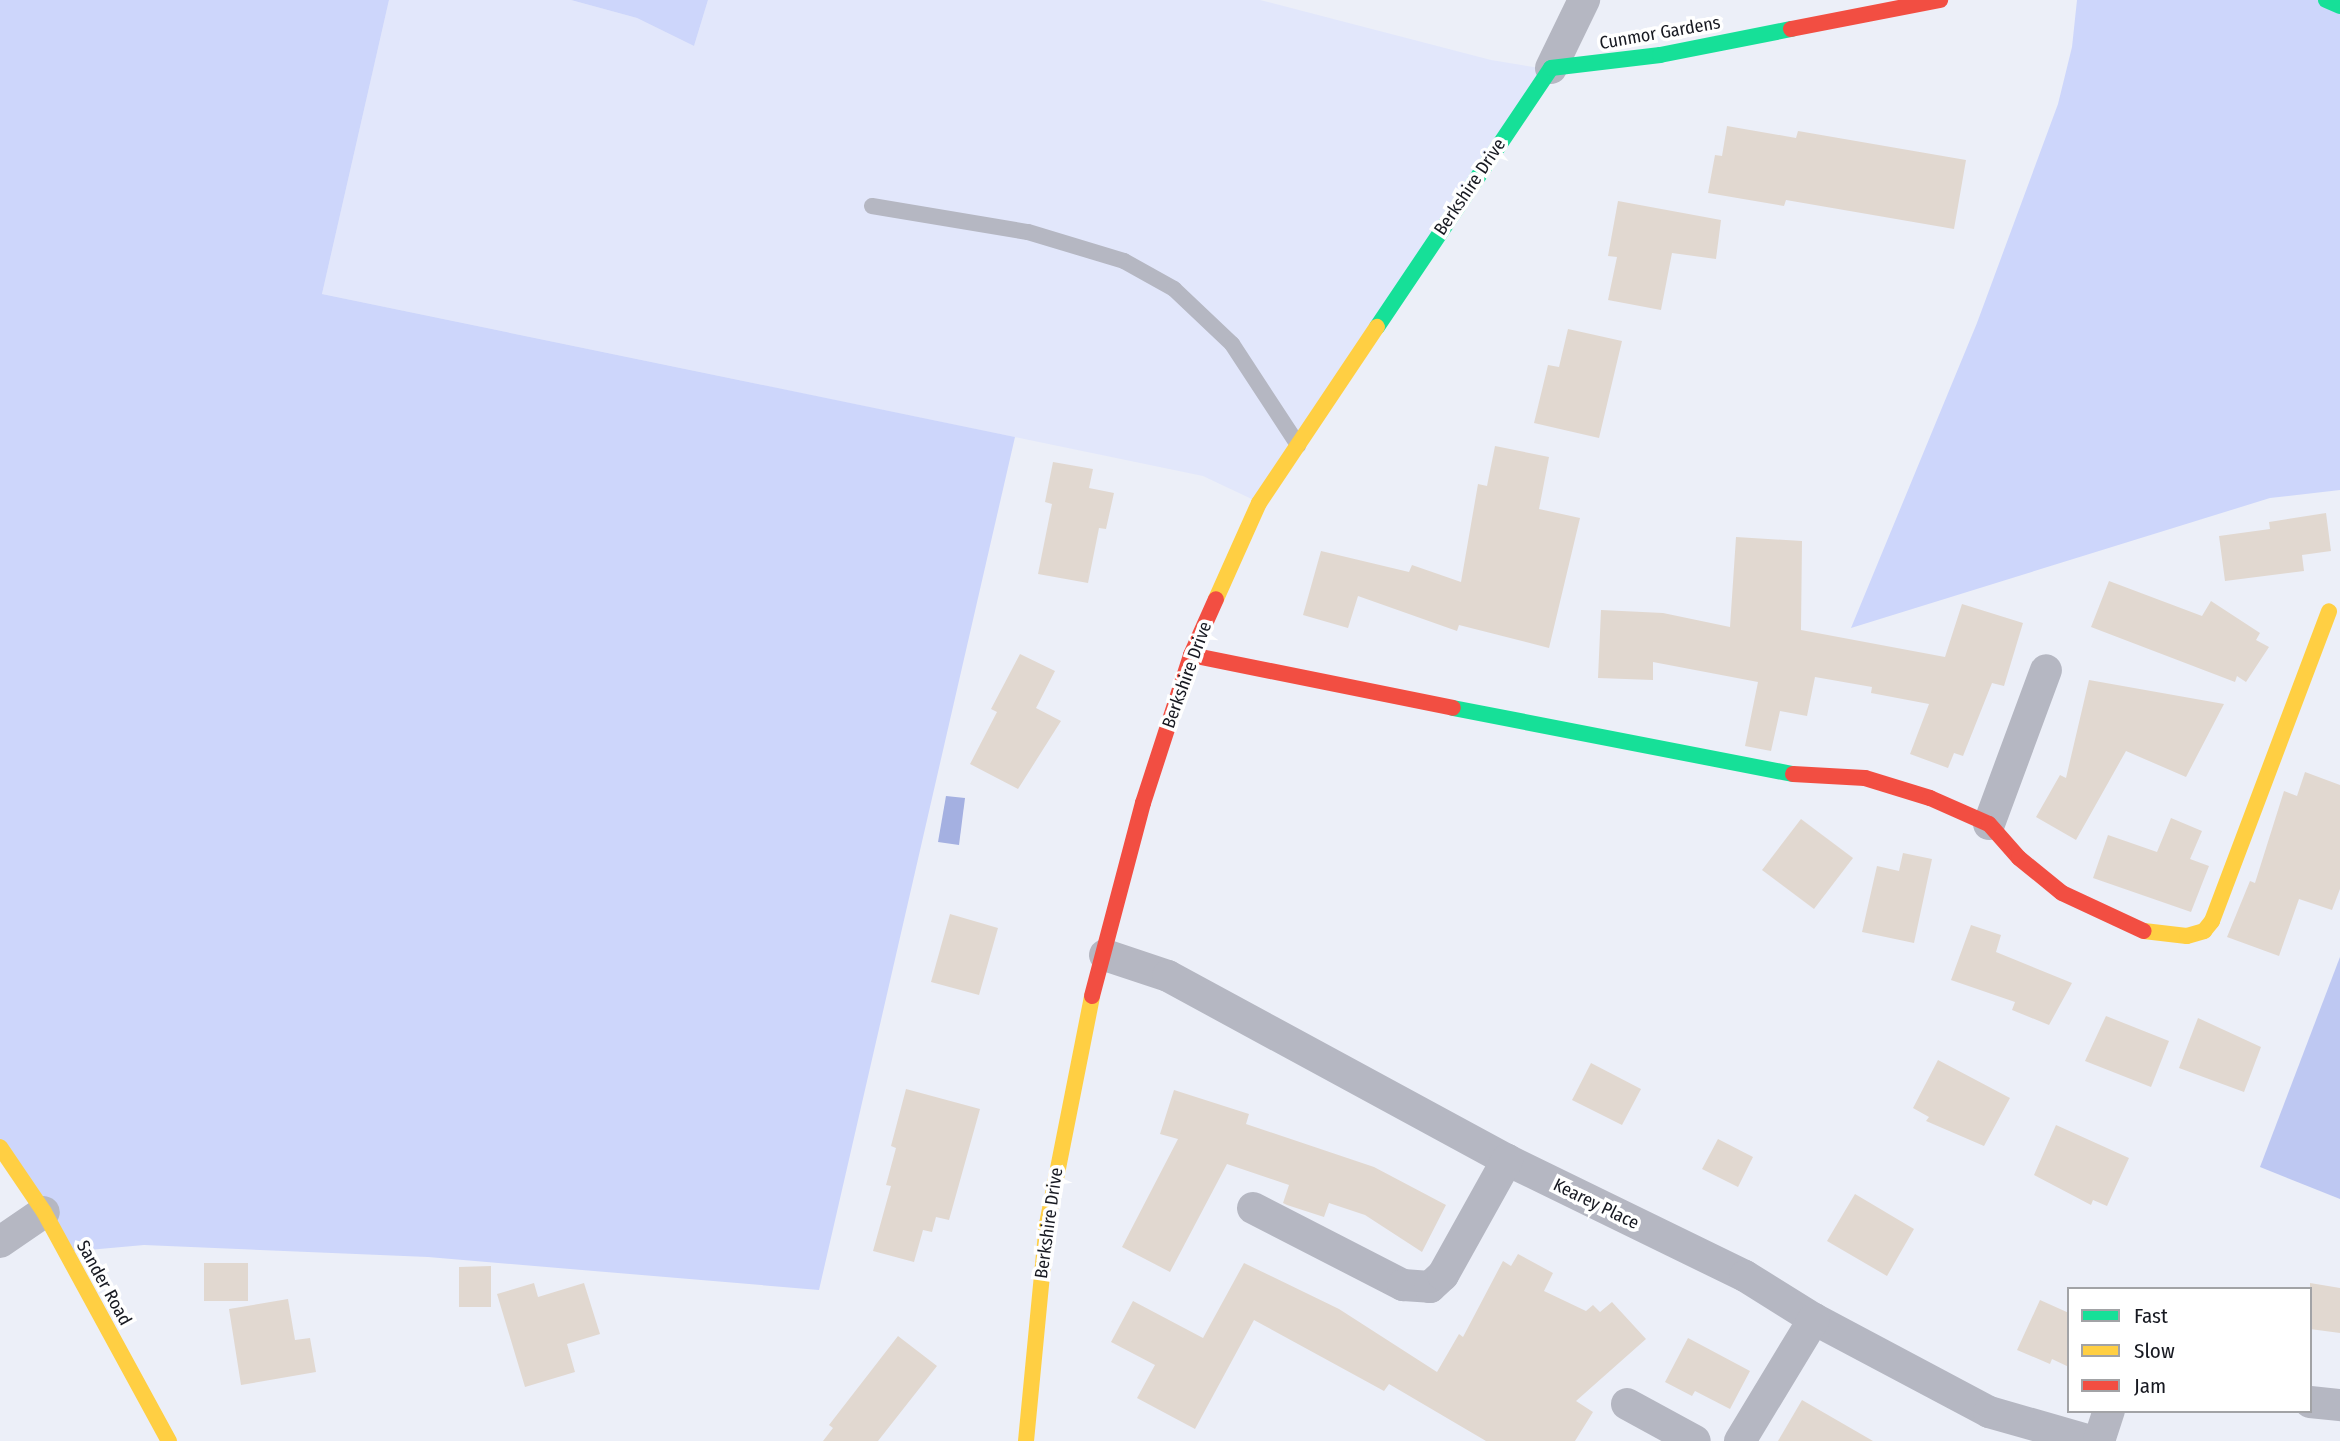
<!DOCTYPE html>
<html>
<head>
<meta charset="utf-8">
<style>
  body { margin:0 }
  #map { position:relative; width:2340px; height:1441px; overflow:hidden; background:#eceff8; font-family:"Fira Sans Condensed",sans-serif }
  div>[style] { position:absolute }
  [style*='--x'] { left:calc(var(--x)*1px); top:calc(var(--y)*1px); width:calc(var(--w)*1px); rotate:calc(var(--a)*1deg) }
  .built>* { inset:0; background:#e2e7fb }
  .green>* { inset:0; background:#cdd6fb }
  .forest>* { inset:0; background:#bec8f2 }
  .water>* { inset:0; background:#a4b0e1 }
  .building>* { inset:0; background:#e1d8d0 }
  .lane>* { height:16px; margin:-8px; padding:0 8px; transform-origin:8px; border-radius:8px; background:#b5b7c2 }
  .street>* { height:32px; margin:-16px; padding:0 16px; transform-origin:16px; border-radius:16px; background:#b5b7c2 }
  .fast>* { height:16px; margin:-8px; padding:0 8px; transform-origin:8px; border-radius:8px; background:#16e098 }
  .slow>* { height:16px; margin:-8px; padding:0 8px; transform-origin:8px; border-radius:8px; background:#ffcf43 }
  .jam>* { height:16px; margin:-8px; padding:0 8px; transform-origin:8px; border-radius:8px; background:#f24e42 }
  span { translate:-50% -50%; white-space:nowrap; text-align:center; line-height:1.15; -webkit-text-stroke:7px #fff; paint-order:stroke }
  .street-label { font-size:18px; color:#171921 }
  .legend { position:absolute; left:2067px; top:1287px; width:245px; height:126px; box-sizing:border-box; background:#fff; border:2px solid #a2a3a6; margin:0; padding:9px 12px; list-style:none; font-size:21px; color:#171921 }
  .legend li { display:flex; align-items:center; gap:14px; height:35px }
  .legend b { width:35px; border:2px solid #a2a3a6 }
</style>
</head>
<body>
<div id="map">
  <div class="built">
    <div style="clip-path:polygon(389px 0,571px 0,637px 18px,694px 46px,708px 0,1260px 0,1491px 60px,1546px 69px,1258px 502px,1203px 476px,322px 294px)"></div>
  </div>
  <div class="green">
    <div style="clip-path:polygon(0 0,389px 0,322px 294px,1015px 437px,819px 1290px,428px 1257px,144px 1245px,66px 1252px,0 1149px)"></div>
    <div style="clip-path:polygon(571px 0,708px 0,694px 46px,637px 18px)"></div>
    <div style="clip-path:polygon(2077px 0,2323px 0,2340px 7px,2340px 490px,2270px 498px,1851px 628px,1977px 323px,2058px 104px,2072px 47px)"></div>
  </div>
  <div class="forest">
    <div style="clip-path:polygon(2340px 957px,2340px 1199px,2260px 1167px)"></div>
  </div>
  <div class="water">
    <div style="clip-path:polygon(946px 796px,965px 798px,959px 845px,938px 842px)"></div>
  </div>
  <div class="building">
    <div style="clip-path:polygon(1727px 126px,1796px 138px,1798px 131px,1966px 160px,1954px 229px,1786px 200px,1784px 206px,1708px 193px,1715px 155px,1722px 156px)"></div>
    <div style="clip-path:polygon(1618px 201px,1721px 220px,1716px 259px,1672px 253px,1661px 310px,1608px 300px,1617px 257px,1608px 256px)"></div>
    <div style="clip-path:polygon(1568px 329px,1622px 341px,1599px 438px,1534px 423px,1548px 365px,1559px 367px)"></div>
    <div style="clip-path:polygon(1495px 446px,1549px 457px,1539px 509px,1580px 518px,1549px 648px,1459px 625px,1457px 631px,1358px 596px,1348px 628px,1303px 615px,1321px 551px,1409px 572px,1412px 565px,1461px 582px,1478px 484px,1487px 486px)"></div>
    <div style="clip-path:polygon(1053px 462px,1093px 469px,1089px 488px,1114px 493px,1106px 529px,1099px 528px,1088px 583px,1038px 574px,1052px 504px,1045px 502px)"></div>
    <div style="clip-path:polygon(2326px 513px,2331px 551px,2302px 555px,2304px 571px,2225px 581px,2219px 536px,2270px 529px,2269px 522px)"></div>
    <div style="clip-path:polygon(1736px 537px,1802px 541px,1801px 630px,1945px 657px,1962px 604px,2023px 623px,2004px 686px,1992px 683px,1963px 756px,1954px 753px,1948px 768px,1910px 754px,1929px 704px,1871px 693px,1872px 687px,1815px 677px,1807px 716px,1780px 711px,1771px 751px,1745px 746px,1758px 682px,1653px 662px,1653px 680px,1598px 678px,1601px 610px,1663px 613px,1730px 627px)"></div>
    <div style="clip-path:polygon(2109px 581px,2202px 616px,2211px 601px,2260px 633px,2256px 640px,2269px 647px,2246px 682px,2237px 676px,2235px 682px,2091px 627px)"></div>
    <div style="clip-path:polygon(1020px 654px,1055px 671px,1036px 708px,1061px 721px,1018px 789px,970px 764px,997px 712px,991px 709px)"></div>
    <div style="clip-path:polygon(2089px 680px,2224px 704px,2186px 777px,2126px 751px,2076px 840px,2036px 817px,2060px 775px,2066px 778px)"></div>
    <div style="clip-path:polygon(2305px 772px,2340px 785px,2340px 889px,2332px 910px,2299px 899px,2279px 956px,2227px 937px,2250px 881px,2255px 883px,2284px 791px,2297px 796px)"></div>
    <div style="clip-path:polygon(2171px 818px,2202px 831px,2190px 859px,2209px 866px,2191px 912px,2093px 878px,2108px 835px,2157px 852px)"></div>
    <div style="clip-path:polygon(1801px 819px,1853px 858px,1814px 909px,1762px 870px)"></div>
    <div style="clip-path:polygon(1903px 853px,1932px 859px,1914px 943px,1862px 932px,1877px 866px,1899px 871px)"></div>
    <div style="clip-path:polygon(950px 914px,998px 928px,979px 995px,931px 982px)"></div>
    <div style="clip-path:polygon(1971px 925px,2001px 935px,1996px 952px,2072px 983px,2049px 1025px,2012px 1010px,2015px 1002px,1951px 980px)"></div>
    <div style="clip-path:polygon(2106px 1016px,2169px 1041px,2151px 1087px,2085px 1061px)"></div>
    <div style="clip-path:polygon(2198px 1018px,2261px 1047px,2244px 1092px,2179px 1068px)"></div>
    <div style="clip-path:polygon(1938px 1060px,2010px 1098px,1984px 1146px,1926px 1121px,1929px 1117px,1913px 1108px)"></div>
    <div style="clip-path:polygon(1591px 1063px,1641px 1089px,1622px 1125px,1572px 1100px)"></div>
    <div style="clip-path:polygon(906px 1089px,980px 1109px,949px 1220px,936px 1217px,932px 1232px,923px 1230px,914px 1262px,873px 1251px,891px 1186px,886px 1185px,896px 1148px,891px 1146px)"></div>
    <div style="clip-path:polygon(1174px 1090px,1249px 1114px,1246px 1124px,1374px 1167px,1446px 1205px,1422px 1252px,1365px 1215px,1329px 1203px,1324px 1217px,1287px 1205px,1283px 1203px,1289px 1185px,1227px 1164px,1170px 1272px,1122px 1247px,1178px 1139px,1160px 1134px)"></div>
    <div style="clip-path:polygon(2056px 1125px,2129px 1158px,2107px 1206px,2093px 1200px,2091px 1205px,2034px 1175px)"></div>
    <div style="clip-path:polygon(1718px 1139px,1753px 1157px,1738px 1187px,1702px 1169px)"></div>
    <div style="clip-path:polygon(1855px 1194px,1914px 1229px,1887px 1276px,1827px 1241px)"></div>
    <div style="clip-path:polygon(1518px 1254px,1553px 1273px,1544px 1291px,1586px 1311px,1593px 1305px,1600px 1312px,1612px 1302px,1646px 1339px,1576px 1401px,1593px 1412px,1575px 1441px,1486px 1441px,1389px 1384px,1384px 1391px,1254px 1320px,1195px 1429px,1137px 1398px,1155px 1365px,1111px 1342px,1133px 1301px,1203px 1338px,1244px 1263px,1339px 1309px,1437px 1372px,1459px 1334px,1463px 1337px,1503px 1261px,1511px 1266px)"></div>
    <div style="clip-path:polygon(204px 1263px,248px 1263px,248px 1301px,204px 1301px)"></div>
    <div style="clip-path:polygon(491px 1266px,491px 1307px,459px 1307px,459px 1267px)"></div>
    <div style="clip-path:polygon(534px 1283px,538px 1297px,584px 1283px,600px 1334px,567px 1344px,575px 1372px,525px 1387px,497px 1294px)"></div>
    <div style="clip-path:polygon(2310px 1283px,2340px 1288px,2340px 1333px,2310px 1329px)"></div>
    <div style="clip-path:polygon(288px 1299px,295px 1340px,310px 1338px,316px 1372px,241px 1385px,229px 1309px)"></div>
    <div style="clip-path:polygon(2040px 1300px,2069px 1313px,2069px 1367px,2052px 1359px,2050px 1364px,2017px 1350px)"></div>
    <div style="clip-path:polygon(898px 1336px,937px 1366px,878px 1441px,823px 1441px,833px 1428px,829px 1425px)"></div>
    <div style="clip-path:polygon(1688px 1338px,1750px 1371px,1730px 1409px,1695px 1391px,1692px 1396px,1665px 1382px)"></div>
    <div style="clip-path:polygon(1802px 1400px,1873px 1441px,1778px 1441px)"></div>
  </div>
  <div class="lane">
    <div style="--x:872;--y:206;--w:158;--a:9.5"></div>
    <div style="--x:1028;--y:232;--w:100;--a:16.8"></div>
    <div style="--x:1124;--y:261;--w:57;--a:29.2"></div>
    <div style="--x:1174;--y:289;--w:80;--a:43.5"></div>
    <div style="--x:1232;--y:344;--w:121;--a:56.8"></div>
  </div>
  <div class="street">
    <div style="--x:1551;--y:68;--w:76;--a:-64.1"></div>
    <div style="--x:1989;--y:824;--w:164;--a:-69.7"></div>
    <div style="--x:1105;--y:955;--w:66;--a:18.4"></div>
    <div style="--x:1168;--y:976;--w:386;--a:28.5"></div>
    <div style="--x:1507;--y:1160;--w:265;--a:26"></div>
    <div style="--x:1745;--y:1276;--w:81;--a:31.9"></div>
    <div style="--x:1814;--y:1319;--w:198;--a:28"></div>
    <div style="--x:1989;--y:1412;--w:106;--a:15.9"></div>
    <div style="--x:1253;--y:1208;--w:169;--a:27.2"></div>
    <div style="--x:1403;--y:1285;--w:27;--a:4"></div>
    <div style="--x:1430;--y:1287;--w:18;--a:-43"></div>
    <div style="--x:1443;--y:1275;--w:132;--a:-60.9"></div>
    <div style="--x:0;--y:1242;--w:53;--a:-34.3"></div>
    <div style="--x:2310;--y:1402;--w:30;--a:6"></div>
    <div style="--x:1627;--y:1404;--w:77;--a:28.6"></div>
    <div style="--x:1740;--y:1441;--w:143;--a:-58.8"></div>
    <div style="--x:2099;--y:1441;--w:32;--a:-72"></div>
  </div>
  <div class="fast">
    <div style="--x:2326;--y:0;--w:15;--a:23"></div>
    <div style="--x:1377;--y:327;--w:312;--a:-56.1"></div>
    <div style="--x:1551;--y:68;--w:110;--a:-6.8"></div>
    <div style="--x:1660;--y:55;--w:134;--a:-11.2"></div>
    <div style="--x:1453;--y:708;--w:346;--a:11"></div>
  </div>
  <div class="slow">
    <div style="--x:1216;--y:599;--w:105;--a:-65.9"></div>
    <div style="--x:1259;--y:503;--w:212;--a:-56.2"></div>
    <div style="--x:2144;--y:931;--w:43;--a:6.6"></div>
    <div style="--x:2187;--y:936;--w:18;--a:-16"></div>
    <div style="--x:2204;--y:931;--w:13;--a:-51"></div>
    <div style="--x:2212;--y:921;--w:331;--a:-69.3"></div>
    <div style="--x:0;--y:1147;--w:78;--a:55.9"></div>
    <div style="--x:44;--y:1212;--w:261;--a:61.4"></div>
    <div style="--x:1026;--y:1441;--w:218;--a:-84.5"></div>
    <div style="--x:1047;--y:1224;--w:232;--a:-78.8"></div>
  </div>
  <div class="jam">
    <div style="--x:1791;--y:29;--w:152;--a:-11"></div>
    <div style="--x:1191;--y:655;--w:267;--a:11.4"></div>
    <div style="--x:1793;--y:774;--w:72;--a:3.2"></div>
    <div style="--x:1865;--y:778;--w:68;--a:17.1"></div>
    <div style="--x:1930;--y:798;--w:64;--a:23.8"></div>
    <div style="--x:1989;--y:824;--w:45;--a:48.6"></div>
    <div style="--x:2019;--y:858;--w:55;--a:39.1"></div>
    <div style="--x:2062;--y:893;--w:90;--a:24.9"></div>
    <div style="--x:1092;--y:996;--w:200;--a:-75.2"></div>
    <div style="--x:1143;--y:803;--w:156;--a:-72"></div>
    <div style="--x:1191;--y:655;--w:61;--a:-65.9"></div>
  </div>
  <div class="street-label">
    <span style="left:1660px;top:33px;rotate:-10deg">Cunmor Gardens</span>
    <span style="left:1470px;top:187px;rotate:-56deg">Berkshire Drive</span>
    <span style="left:1187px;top:675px;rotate:-70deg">Berkshire Drive</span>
    <span style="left:1596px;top:1204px;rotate:26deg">Kearey Place</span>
    <span style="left:1049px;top:1223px;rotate:-82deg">Berkshire Drive</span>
    <span style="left:104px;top:1283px;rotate:61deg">Sander Road</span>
  </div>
  <ul class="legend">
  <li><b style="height:9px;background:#16e098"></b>Fast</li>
  <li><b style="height:9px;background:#ffcf43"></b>Slow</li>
  <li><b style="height:9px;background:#f24e42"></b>Jam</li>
  </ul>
</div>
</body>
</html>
